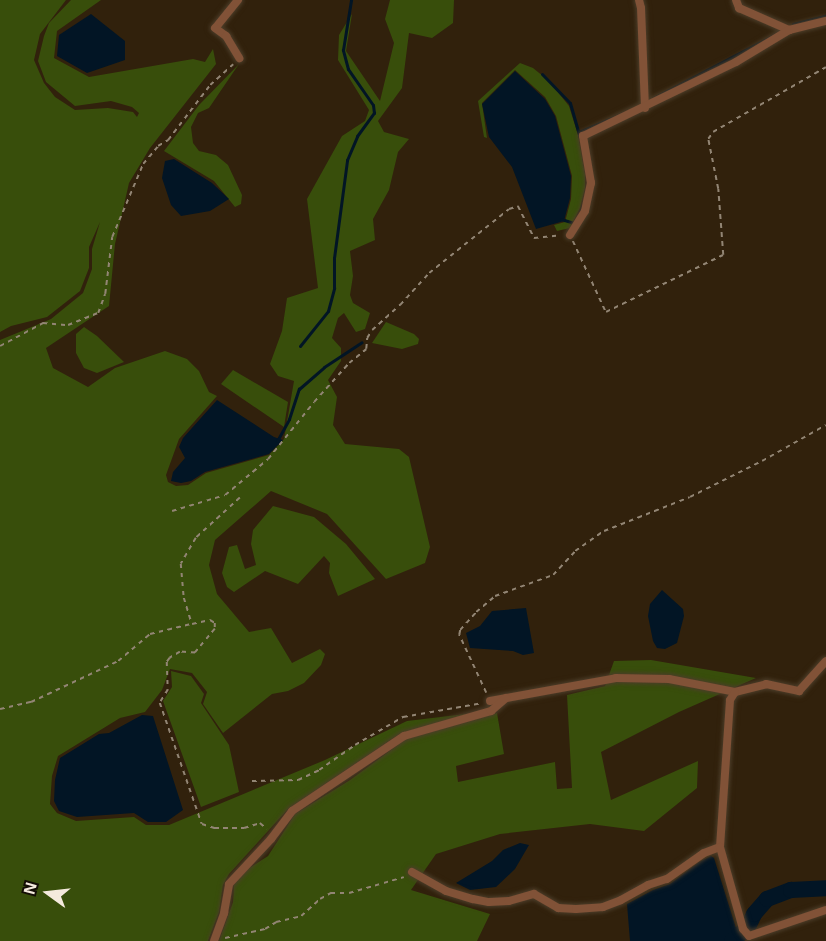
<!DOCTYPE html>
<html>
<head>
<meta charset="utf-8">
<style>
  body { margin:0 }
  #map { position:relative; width:826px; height:941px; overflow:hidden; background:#31210c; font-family:Helvetica,sans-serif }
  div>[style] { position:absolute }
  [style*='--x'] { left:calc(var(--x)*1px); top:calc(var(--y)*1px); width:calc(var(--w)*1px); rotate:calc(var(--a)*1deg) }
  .green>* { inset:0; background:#384e0b }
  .water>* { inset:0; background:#021525 }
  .stream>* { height:3px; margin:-1.5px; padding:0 1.5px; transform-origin:1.5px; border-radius:1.5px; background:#021525 }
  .river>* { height:16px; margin:-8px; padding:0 8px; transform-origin:8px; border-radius:8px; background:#021525 }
  .path>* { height:1.5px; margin-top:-0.75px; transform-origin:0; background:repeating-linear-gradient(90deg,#928574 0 4.5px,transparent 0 9px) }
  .roads { filter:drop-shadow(0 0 2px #4c3d29) drop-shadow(0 0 2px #4c3d29) }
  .street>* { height:8px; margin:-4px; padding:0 4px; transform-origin:4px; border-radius:4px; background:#815237 }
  span { translate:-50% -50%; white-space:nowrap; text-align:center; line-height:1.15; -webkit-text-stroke:4.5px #130d05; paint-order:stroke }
  .north { position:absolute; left:18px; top:863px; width:60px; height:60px; -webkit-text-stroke:4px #130d05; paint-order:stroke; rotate:285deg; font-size:16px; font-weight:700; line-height:24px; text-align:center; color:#f4eadd }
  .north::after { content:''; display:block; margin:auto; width:21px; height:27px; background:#f4eadd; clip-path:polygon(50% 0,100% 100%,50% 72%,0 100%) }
</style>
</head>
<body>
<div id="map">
  <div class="green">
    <div style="clip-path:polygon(0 0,66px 0,40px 34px,34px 60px,44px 83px,55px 97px,75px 110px,108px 108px,133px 112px,137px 117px,139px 113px,132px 107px,111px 101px,75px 106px,46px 82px,38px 61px,44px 36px,49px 23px,71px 0,101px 0,57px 31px,54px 58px,89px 77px,193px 59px,205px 62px,213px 49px,216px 64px,150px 148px,129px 183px,115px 244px,109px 306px,46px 348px,53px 368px,88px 387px,115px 368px,165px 351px,187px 359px,199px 371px,209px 392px,217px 396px,179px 439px,166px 475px,168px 482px,176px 486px,188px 485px,206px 473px,269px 455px,284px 439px,294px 381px,278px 376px,270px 364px,282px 331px,287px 298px,318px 288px,307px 199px,342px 136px,365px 121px,369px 110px,338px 60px,339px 35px,352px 14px,346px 51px,380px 101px,394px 43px,385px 19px,390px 0,454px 0,453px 23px,432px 38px,409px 33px,402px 88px,378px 121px,384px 132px,409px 139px,398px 152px,389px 190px,373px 219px,375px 240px,350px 251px,353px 276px,350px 295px,353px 303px,370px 313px,365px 329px,356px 332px,344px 313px,338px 318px,332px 338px,341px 348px,341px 361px,328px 380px,337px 397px,333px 425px,345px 444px,399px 449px,409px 457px,430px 547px,425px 563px,386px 579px,327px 514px,271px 491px,215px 540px,209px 565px,217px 594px,249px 632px,271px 628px,292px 663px,320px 649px,325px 654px,321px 665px,304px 683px,288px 691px,272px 694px,223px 733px,203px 704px,207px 692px,192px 673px,170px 669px,162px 690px,145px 712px,120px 718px,58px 756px,52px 776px,50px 804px,57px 813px,76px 821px,134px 817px,146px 825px,169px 825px,325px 760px,407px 721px,474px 713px,401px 733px,288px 809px,229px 874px,223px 885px,219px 912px,208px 941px,0 941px,0 340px,51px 319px,83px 293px,92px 269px,92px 249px,100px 222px,89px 247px,89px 268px,80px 291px,47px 317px,11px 326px,0 332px)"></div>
    <div style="clip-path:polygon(520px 63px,533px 68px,549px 81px,569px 106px,578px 135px,585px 174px,585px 188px,580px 208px,570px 228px,557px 231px,554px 225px,565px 222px,571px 199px,572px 176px,556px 116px,545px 97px,515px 70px,482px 103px,487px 138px,484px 137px,478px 101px)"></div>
    <div style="clip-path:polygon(239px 64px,209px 108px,198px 113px,191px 127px,193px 143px,199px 151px,216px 155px,228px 165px,242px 195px,241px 204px,235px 207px,214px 181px,164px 151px,199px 105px)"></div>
    <div style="clip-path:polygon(386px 322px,414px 334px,419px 339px,418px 344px,402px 349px,372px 343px)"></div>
    <div style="clip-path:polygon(84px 327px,97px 336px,124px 362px,97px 373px,84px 368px,76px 353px,76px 334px)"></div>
    <div style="clip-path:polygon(233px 370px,288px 402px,284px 427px,221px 384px)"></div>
    <div style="clip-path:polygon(273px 506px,314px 517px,346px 544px,375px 579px,338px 596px,329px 573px,330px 563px,324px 556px,298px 584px,265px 571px,234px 592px,227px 587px,222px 573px,229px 547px,237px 545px,245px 569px,256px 565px,251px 544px,253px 530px)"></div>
    <div style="clip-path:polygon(651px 660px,756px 678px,679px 712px,601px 752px,611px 800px,698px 761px,697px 788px,644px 831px,590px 824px,500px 834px,436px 854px,411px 890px,490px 914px,477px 941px,219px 941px,233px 902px,234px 885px,240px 874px,268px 856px,295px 814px,350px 780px,406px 739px,497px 713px,504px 754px,456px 766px,458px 782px,555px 762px,557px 789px,572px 788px,567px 695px,605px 686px,614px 661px)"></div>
    <div style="clip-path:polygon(171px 671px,191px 676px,204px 694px,201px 703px,229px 745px,239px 792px,201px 807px,163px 701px,172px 687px)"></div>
  </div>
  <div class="water">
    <div style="clip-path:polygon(91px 14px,125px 41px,125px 60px,87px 73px,57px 56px,59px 35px)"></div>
    <div style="clip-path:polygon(515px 71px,545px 99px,555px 116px,571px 176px,570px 198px,564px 221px,536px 229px,512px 167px,489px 137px,482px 104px)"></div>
    <div style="clip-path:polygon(174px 159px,212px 183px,229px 199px,210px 211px,181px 216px,171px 205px,162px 178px,165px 161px)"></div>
    <div style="clip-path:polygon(217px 400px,274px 437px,283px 440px,269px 454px,205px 472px,191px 481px,181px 483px,171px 481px,173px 472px,185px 458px,179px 447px,183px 438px)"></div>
    <div style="clip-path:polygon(662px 590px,683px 609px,684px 616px,677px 643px,665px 649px,657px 648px,653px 641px,648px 616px,650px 604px)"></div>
    <div style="clip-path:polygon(526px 608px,534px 653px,523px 655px,513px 651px,470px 648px,466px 633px,480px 626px,492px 611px)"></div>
    <div style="clip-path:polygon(142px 715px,153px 716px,183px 810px,166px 822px,148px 822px,134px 813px,77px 817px,59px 811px,54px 801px,55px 780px,60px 758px,99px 734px,109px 733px)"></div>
    <div style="clip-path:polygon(520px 843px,529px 845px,515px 869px,496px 887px,470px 890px,456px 883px,492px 861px,503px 850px)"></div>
    <div style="clip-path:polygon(711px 856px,714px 858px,737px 931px,728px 941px,630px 941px,627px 904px,653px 890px,670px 884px,699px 862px)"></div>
  </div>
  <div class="stream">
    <div style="--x:793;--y:24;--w:34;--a:-14"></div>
    <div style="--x:542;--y:74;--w:40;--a:46"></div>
    <div style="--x:570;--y:103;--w:37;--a:74"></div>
    <div style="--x:653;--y:98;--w:139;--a:-27.5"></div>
    <div style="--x:579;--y:132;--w:56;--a:-23.3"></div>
    <div style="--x:579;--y:215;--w:15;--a:-70"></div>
    <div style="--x:561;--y:219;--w:14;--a:17"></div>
    <div style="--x:574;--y:223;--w:4;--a:-56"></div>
    <div style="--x:300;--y:346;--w:45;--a:-51.3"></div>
    <div style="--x:328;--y:311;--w:24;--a:-75"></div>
    <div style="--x:334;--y:288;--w:30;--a:-90"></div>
    <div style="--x:334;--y:258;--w:99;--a:-82.4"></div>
    <div style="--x:347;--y:160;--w:26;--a:-67"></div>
    <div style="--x:357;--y:136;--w:29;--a:-54"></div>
    <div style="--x:374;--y:113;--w:8;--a:-97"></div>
    <div style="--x:373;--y:105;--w:44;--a:-124.8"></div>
    <div style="--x:348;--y:69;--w:20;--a:-105"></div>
    <div style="--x:343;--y:50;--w:51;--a:-80.9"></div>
    <div style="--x:277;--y:441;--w:25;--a:-61"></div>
    <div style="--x:289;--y:419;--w:32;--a:-72"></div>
    <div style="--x:299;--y:389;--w:33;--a:-41"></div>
    <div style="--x:324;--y:367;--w:45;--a:-33.3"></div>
  </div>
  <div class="river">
    <div style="--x:732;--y:941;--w:21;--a:-41"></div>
    <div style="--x:748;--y:927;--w:14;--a:-65"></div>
    <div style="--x:754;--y:914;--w:20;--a:-49"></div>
    <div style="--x:767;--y:899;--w:26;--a:-21"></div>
    <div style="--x:791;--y:890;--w:35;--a:-3"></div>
  </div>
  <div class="path">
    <div style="--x:573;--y:241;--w:78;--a:65.1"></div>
    <div style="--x:606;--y:312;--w:130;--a:-26"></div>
    <div style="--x:723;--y:255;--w:66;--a:-94.3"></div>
    <div style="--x:718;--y:189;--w:51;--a:-101.3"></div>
    <div style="--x:708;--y:139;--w:9;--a:-54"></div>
    <div style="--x:713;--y:132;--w:130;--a:-29.9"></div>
    <div style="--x:0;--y:346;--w:49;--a:-28.1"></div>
    <div style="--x:43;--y:323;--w:25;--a:5"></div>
    <div style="--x:68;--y:325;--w:32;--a:-22"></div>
    <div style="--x:98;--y:313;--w:20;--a:-70"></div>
    <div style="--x:105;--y:294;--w:57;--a:-83"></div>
    <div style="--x:112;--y:237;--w:79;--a:-67"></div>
    <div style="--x:143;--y:164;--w:23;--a:-50"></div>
    <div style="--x:158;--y:146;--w:12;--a:-31"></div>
    <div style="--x:168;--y:140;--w:69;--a:-52.6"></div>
    <div style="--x:210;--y:85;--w:31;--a:-42"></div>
    <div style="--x:240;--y:498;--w:59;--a:137.7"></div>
    <div style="--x:196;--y:538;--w:30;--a:120"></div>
    <div style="--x:181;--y:564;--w:34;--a:85"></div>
    <div style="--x:184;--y:598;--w:27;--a:73"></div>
    <div style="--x:192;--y:624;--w:18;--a:-13"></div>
    <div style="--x:210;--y:620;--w:6;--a:31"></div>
    <div style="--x:215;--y:623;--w:6;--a:90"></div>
    <div style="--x:215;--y:629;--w:31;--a:130"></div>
    <div style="--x:195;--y:653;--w:15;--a:-176"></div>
    <div style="--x:180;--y:652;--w:12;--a:149"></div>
    <div style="--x:170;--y:658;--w:5;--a:127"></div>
    <div style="--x:167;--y:662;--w:28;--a:88"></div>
    <div style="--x:168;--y:690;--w:15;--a:122"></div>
    <div style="--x:160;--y:703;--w:128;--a:70.9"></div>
    <div style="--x:202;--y:824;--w:13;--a:18"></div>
    <div style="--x:214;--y:828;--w:30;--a:0"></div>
    <div style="--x:244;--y:828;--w:17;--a:-17"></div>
    <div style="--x:260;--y:823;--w:9;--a:41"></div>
    <div style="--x:172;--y:511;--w:55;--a:-16.8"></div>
    <div style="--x:225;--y:495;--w:56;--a:-39.9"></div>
    <div style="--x:268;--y:459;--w:73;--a:-51.1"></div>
    <div style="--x:314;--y:402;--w:52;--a:-48.1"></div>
    <div style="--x:349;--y:363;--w:22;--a:-39"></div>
    <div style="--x:366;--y:349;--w:11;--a:-85"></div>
    <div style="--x:367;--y:338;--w:9;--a:-58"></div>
    <div style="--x:372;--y:330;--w:38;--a:-42"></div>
    <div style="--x:400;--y:305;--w:43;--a:-47.8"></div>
    <div style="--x:429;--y:273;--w:102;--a:-38.7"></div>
    <div style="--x:509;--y:209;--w:9;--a:-18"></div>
    <div style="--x:518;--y:206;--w:36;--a:63"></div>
    <div style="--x:534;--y:238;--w:27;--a:-6"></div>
    <div style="--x:486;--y:693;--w:64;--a:-115"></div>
    <div style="--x:459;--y:635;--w:5;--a:-79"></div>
    <div style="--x:460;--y:630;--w:24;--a:-48"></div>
    <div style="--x:476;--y:612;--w:25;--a:-40"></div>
    <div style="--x:495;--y:596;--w:62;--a:-19.9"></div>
    <div style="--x:553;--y:575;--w:33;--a:-47"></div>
    <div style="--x:575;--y:551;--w:35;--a:-35"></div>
    <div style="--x:604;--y:531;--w:92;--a:-21.6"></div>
    <div style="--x:690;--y:497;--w:80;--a:-26.6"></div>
    <div style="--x:762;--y:461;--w:73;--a:-29.4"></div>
    <div style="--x:0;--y:709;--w:32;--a:-13"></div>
    <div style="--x:31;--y:702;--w:96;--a:-25.2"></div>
    <div style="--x:118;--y:661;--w:42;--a:-40.2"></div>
    <div style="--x:150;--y:634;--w:42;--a:-13.7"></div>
    <div style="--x:252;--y:781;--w:46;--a:-1.2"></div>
    <div style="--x:298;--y:780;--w:23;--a:-25"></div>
    <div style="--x:319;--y:770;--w:44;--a:-34.8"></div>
    <div style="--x:355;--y:745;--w:56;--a:-30.3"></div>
    <div style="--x:403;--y:717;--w:81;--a:-9.9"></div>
    <div style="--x:225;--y:938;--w:41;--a:-12.7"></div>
    <div style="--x:265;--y:929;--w:13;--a:-32"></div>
    <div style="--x:276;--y:922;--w:26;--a:-13"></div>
    <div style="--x:301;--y:916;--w:25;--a:-42"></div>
    <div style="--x:320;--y:899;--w:13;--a:-29"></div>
    <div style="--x:331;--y:893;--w:18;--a:0"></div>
    <div style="--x:349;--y:893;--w:57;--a:-16.2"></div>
  </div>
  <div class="roads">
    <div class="street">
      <div style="--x:238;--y:0;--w:36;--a:129"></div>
      <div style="--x:215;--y:28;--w:14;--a:36"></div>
      <div style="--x:226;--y:36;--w:26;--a:59"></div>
      <div style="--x:639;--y:0;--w:8;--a:76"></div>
      <div style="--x:641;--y:8;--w:100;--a:87.7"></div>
      <div style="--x:736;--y:0;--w:9;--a:69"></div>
      <div style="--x:739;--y:8;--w:55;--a:23.7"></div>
      <div style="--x:570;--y:235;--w:28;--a:-58"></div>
      <div style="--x:585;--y:211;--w:29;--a:-78"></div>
      <div style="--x:591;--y:183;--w:48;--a:-99.7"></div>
      <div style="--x:583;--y:136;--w:170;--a:-25.8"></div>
      <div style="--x:736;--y:62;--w:62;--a:-31.1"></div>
      <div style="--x:789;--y:30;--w:38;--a:-14"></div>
      <div style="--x:490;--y:701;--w:128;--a:-10.3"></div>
      <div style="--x:616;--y:678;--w:53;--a:1.1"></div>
      <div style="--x:669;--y:679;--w:67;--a:11.1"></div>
      <div style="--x:735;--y:692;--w:32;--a:-14"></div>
      <div style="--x:766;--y:684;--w:34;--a:12"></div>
      <div style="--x:799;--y:691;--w:40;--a:-48"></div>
      <div style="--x:720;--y:847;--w:147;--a:-86.1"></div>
      <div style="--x:730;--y:700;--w:9;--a:-58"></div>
      <div style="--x:412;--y:872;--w:39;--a:29"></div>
      <div style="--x:446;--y:891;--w:28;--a:17"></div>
      <div style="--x:473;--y:899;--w:16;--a:11"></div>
      <div style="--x:489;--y:902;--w:20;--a:-3"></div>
      <div style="--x:509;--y:901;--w:26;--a:-16"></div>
      <div style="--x:534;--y:894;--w:28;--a:30"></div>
      <div style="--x:558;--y:908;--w:18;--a:3"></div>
      <div style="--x:576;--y:909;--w:27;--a:-4"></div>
      <div style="--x:603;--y:907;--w:19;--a:-21"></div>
      <div style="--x:621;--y:900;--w:31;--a:-29"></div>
      <div style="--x:648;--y:885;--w:20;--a:-18"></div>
      <div style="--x:667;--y:879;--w:45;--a:-35.1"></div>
      <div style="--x:704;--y:853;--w:17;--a:-21"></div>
      <div style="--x:720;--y:847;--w:85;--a:74.3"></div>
      <div style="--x:743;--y:929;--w:9;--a:49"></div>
      <div style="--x:749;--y:936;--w:81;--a:-18.7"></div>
      <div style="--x:214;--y:941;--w:30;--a:-70"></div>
      <div style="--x:224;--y:913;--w:29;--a:-80"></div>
      <div style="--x:229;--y:884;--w:62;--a:-47"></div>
      <div style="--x:271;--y:839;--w:35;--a:-53"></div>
      <div style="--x:292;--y:811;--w:135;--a:-33.8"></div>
      <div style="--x:404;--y:736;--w:91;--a:-16"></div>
      <div style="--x:491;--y:711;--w:20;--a:-41"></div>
    </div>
  </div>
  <div class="north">N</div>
</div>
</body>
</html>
